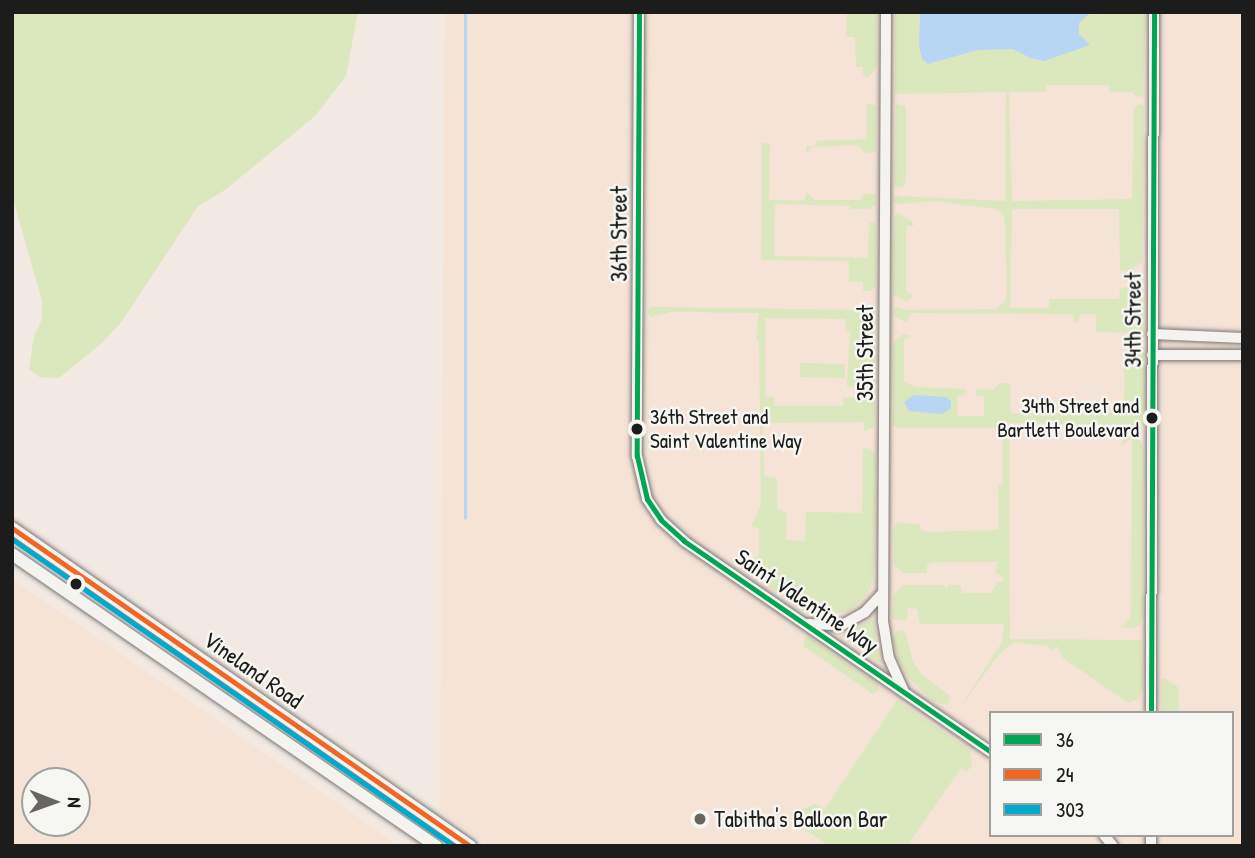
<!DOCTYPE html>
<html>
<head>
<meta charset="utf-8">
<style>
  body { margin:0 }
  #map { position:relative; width:1255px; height:858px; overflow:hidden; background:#f1e9e2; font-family:"Patrick Hand",sans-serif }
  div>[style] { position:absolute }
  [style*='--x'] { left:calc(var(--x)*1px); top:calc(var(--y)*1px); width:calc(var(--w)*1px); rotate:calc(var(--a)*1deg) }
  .built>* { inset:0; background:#f5e3d6 }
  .green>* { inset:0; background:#dbe7bc }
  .water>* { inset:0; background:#b7d6f3 }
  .stream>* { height:2.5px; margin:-1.25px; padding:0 1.25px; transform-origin:1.25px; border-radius:1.25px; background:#b7d6f3 }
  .roads { filter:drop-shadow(0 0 2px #7c7875) drop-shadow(0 0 2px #7c7875) }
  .minor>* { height:10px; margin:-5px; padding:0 5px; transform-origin:5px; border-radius:5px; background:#f4f3f0 }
  .tertiary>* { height:12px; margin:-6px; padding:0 6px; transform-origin:6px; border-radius:6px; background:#f4f3f0 }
  .bus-1>* { height:5px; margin:-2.5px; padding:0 2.5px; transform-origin:2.5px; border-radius:2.5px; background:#00a651 }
  .bus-2>* { height:5px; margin:-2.5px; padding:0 2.5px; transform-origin:2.5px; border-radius:2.5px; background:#f26522 }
  .bus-3>* { height:5px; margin:-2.5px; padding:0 2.5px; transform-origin:2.5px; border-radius:2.5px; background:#00a9ce }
  .dots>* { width:19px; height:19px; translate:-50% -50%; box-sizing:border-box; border:4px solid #f6f6f2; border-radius:50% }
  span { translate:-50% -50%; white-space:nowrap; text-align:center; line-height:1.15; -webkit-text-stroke:5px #f6f6f2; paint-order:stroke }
  .bus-label { font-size:21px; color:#1c1c1c }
  .right { translate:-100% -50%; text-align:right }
  .left { translate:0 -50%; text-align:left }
  .street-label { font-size:23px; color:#1c1c1c }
  .poi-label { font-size:23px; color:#1c1c1c }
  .frame { position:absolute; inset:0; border:14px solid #1c1c1c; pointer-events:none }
  .legend { position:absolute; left:989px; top:711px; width:245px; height:126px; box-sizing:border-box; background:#f6f6f2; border:2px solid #9f9f9c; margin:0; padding:9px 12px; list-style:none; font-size:21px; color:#1c1c1c }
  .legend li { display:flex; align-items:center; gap:14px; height:35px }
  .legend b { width:35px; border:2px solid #9f9f9c }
  .north { position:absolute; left:21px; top:767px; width:70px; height:70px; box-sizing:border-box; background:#f6f6f2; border:2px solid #9f9f9c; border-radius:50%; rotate:91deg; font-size:19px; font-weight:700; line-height:28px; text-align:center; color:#1c1c1c }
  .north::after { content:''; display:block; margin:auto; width:24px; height:32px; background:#676461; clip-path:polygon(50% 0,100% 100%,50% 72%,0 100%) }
</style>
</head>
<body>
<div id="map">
  <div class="built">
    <div style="clip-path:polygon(evenodd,445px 12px,1243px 12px,1243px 846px,490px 846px,440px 811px,445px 12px,991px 713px,1232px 713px,1232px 835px,991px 835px,991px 713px)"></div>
    <div style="clip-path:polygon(evenodd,12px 579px,399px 846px,12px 846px,12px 579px,35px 781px,77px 781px,77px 823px,35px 823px,35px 781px)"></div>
  </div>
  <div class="green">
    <div style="clip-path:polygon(12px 12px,358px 12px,346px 76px,315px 116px,225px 190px,198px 206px,122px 321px,103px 342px,59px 378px,39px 377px,29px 369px,34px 336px,42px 319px,42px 301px,12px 195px)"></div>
    <div style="clip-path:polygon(847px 12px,877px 14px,877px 66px,869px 77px,863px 76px,863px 67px,856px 67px,855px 37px,846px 37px)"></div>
    <div style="clip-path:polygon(895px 12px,920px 12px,919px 46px,928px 64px,978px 50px,1013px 49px,1030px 58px,1072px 51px,1090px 45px,1079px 34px,1079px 23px,1085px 15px,1146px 12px,1143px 96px,1136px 97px,1132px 92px,1109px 92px,1109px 85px,1046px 85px,1046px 92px,1009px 92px,1012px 201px,1132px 199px,1134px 107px,1139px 104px,1144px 106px,1142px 262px,1129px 271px,1120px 270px,1119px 209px,1012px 209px,1010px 308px,1049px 308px,1049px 299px,1119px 299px,1120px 289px,1127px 287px,1137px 291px,1143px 299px,1144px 338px,1136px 338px,1135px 333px,1096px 332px,1096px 314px,1081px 314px,1078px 323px,1074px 321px,1073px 314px,911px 313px,907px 323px,895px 316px,894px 309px,897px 307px,907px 310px,997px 309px,1006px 300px,1007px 290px,1005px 225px,1004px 216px,997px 209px,934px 201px,898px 204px,893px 200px,897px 196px,1005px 201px,1006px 92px,895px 94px)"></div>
    <div style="clip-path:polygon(867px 104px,876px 105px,876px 152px,864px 153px,859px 145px,812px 147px,806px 154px,806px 146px,816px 146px,816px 141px,867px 139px)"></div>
    <div style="clip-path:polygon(896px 104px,906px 106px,906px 182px,901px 188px,895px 186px,894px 182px)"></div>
    <div style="clip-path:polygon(762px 143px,770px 143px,769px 200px,805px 201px,806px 192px,815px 200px,860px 200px,864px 194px,876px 194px,876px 204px,869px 209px,850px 209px,850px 206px,775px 204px,774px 256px,868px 258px,869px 223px,873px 222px,876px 225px,876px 286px,871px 291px,863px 291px,863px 282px,849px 282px,849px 261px,761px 260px)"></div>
    <div style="clip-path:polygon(898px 213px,911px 221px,914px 226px,906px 226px,906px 291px,913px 296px,907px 301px,893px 295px,894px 217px)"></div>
    <div style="clip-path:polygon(864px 302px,875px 310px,875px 381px,870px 386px,847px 387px,850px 331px,845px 331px,845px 319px,765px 318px,765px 397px,774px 397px,774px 406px,843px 406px,843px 397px,872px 398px,875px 402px,874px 426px,868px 430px,864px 431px,864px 422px,763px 423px,764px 476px,777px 478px,777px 509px,787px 512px,786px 540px,805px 541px,806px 512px,862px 513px,863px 448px,870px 449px,876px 456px,874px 572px,871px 587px,863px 599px,849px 611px,820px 616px,801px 610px,751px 572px,759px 576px,754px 557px,759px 556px,759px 528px,751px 527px,761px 505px,759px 342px,756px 340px,759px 313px,671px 312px,651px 317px,647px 311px,651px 307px,864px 310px)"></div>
    <div style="clip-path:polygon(903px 334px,912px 336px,904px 339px,904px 382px,916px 387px,965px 389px,965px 395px,957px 396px,957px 416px,984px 416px,984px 396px,976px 395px,977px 389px,992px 390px,1001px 383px,1010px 383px,1011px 413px,1105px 413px,1122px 410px,1125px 386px,1123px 358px,1133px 357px,1135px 347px,1144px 347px,1145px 425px,1009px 423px,1010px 639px,1142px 640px,1143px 690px,1138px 699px,1128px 703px,1063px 658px,1057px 646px,1053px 650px,1047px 646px,1015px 642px,999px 654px,957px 712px,1002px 642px,1004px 624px,920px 624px,917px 609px,908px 608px,907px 620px,892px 619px,893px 596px,903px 585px,944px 585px,947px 590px,948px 585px,960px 585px,962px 593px,991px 593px,998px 582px,1003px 582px,1003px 577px,995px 572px,998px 562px,934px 562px,927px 564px,927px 573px,903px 573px,894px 565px,893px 529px,898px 523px,920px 524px,921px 530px,927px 532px,999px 530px,998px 485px,1003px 485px,1003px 428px,898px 428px,893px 425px,893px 343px)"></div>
    <div style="clip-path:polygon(800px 363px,845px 364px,845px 378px,800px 377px)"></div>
    <div style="clip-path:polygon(1122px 436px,1138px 438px,1144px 449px,1143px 617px,1140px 624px,1133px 628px,1122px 627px,1131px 616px,1132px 438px,1122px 445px)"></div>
    <div style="clip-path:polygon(874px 619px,876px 642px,880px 663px,841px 636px)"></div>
    <div style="clip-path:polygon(898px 630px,905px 631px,913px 662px,922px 675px,950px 696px,948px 705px,933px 701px,909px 678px,898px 659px,893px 639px)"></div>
    <div style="clip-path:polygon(805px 637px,809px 637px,878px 685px,879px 690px,873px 694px,803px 646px)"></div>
    <div style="clip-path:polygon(1164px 678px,1178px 687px,1179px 713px,1161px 713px,1161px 679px)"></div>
    <div style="clip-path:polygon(897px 700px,970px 750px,972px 765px,967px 772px,961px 768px,907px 846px,829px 846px,797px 824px,801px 819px,800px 810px,815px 804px,825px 809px)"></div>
  </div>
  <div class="water">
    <div style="clip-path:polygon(920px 12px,1091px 12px,1079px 23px,1079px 34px,1090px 45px,1044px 61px,1030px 58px,1013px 49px,978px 50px,928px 64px,922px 59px,919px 46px)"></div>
    <div style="clip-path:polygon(914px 395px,946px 397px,951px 401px,951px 408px,942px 414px,909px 411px,904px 402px)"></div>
  </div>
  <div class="stream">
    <div style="--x:465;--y:518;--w:506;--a:-90"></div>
  </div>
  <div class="roads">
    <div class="minor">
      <div style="--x:639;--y:12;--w:444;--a:90.3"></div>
      <div style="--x:637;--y:456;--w:44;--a:76.9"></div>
      <div style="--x:647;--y:499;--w:25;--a:56"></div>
      <div style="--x:661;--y:520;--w:31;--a:42"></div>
      <div style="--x:684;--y:541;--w:373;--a:34.5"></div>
      <div style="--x:886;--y:12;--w:609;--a:90.28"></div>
      <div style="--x:883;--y:621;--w:37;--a:81"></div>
      <div style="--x:889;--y:658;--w:35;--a:66"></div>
      <div style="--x:1152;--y:334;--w:91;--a:2.5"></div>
      <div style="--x:1152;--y:355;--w:91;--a:0"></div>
      <div style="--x:808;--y:624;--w:34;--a:2"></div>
      <div style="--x:842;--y:625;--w:26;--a:-29"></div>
      <div style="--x:865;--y:612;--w:26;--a:-47"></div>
      <div style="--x:1151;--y:713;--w:701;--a:-89.75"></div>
      <div style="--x:1104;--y:835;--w:14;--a:51"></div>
      <div style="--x:1151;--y:835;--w:11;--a:90"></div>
    </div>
    <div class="tertiary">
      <div style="--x:12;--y:528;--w:558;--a:34.77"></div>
      <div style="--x:12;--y:554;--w:515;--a:34.55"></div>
    </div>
  </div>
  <div class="bus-1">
    <div style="--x:639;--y:12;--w:444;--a:90.3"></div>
    <div style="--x:637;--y:456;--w:44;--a:76.9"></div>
    <div style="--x:647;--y:499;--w:25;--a:56"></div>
    <div style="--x:661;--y:520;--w:31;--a:42"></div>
    <div style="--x:684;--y:541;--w:373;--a:34.5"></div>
    <div style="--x:1151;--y:713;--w:701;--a:-89.75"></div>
  </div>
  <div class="bus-2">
    <div style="--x:12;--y:528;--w:558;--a:34.77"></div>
  </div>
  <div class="bus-3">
    <div style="--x:12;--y:539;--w:538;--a:34.78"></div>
  </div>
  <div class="dots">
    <div style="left:1152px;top:418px;background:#1c1c1c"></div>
    <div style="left:637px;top:429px;background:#1c1c1c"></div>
    <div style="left:76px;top:584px;background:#1c1c1c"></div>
    <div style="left:700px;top:819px;background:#676461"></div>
  </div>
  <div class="bus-label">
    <span class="right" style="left:1139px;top:418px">34th Street and<br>Bartlett Boulevard</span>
    <span class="left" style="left:650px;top:429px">36th Street and<br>Saint Valentine Way</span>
  </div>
  <div class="street-label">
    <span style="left:619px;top:234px;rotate:-90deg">36th Street</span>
    <span style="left:1133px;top:320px;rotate:-90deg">34th Street</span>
    <span style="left:865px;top:353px;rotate:-90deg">35th Street</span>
    <span style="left:807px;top:601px;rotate:34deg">Saint Valentine Way</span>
    <span style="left:253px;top:670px;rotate:35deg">Vineland Road</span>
  </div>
  <div class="poi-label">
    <span class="left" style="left:714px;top:819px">Tabitha's Balloon Bar</span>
  </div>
  <div class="frame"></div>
  <ul class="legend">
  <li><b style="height:9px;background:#00a651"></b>36</li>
  <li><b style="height:9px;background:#f26522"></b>24</li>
  <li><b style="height:9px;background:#00a9ce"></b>303</li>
  </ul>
  <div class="north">N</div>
</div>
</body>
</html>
